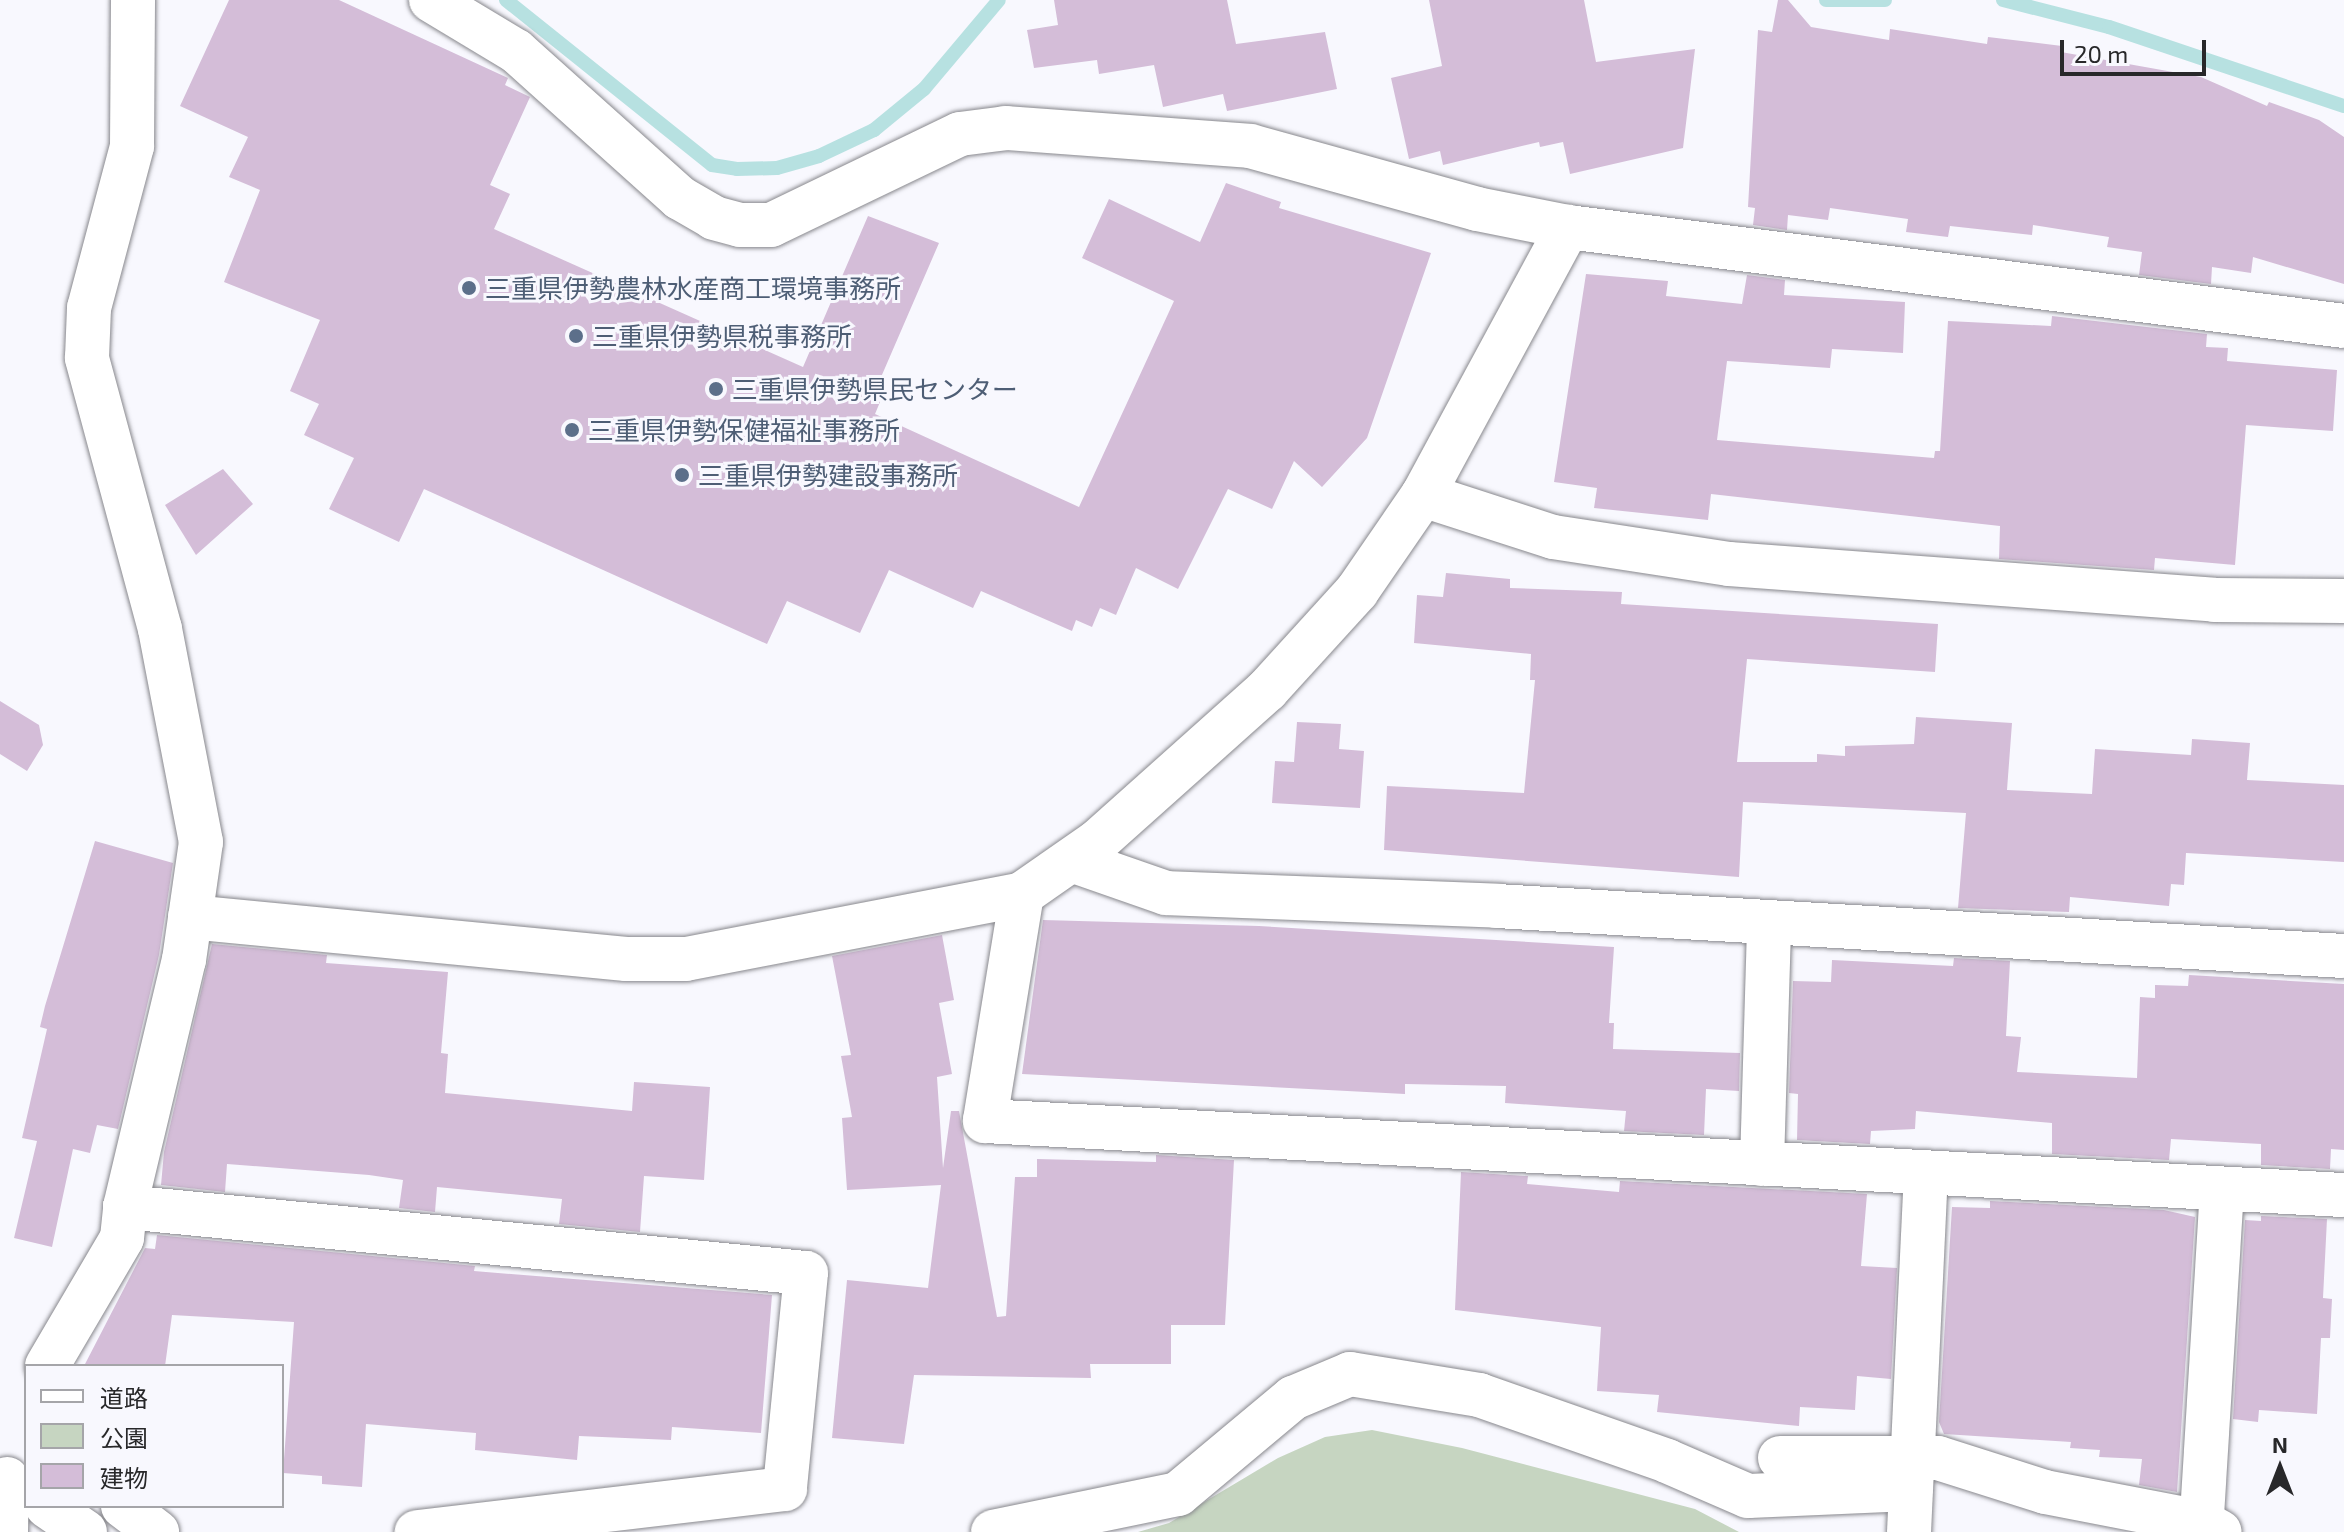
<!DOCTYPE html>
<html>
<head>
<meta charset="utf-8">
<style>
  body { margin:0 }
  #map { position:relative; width:2344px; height:1532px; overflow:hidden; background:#f8f8fe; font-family:"Exo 2","Noto Sans JP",sans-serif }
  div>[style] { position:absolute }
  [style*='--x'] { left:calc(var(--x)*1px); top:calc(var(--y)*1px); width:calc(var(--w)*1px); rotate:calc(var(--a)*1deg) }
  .green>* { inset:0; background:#c6d5c1 }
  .stream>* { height:14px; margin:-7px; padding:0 7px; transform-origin:7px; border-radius:7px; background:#b7e1e1 }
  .building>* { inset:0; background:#d4bdd8 }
  .roads { filter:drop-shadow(0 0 2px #88888d) drop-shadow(0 0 2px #88888d) }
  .street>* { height:44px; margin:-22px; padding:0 22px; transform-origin:22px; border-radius:22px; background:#fff }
  .dots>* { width:22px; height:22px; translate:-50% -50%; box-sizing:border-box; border:4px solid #f8f8fe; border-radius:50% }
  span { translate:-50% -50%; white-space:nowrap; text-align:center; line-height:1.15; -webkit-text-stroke:6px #f8f8fe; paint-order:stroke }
  .service-label { font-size:26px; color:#4e5e75 }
  .left { translate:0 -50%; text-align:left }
  .legend { position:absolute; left:24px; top:1364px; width:260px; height:144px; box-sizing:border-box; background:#f8f8fe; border:2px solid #a5a5a9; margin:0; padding:10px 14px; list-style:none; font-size:24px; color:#28282a }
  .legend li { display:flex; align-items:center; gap:16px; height:40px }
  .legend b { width:40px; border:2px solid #a5a5a9 }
  .north { position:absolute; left:2240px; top:1428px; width:80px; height:80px; -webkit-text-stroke:6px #f8f8fe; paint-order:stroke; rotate:0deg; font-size:22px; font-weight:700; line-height:32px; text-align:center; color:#28282a }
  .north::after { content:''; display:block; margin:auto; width:28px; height:36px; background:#28282a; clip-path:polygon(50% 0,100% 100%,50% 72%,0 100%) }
  .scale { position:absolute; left:2060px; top:40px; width:146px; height:36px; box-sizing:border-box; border:4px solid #28282a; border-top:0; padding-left:10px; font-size:24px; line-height:28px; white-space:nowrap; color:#28282a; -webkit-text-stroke:6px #f8f8fe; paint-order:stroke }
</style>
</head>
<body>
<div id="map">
  <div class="green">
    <div style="clip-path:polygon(1372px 1430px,1462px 1448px,1695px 1509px,1739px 1532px,1138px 1532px,1169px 1523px,1278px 1458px,1325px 1437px)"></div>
  </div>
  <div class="stream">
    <div style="--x:506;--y:0;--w:264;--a:38.7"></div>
    <div style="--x:712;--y:165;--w:25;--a:9"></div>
    <div style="--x:737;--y:169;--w:40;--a:-1.4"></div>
    <div style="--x:777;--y:168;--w:44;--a:-15.9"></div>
    <div style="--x:819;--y:156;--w:61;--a:-25.3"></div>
    <div style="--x:874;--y:130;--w:65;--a:-39.4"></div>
    <div style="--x:924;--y:89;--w:116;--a:-49.9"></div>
    <div style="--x:1826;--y:0;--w:59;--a:0"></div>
    <div style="--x:2003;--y:0;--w:109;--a:14.3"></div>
    <div style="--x:2109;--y:27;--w:248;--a:18.6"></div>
  </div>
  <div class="building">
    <div style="clip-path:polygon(229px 0,339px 0,508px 78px,505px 85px,530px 97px,490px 185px,510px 194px,494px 229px,803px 367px,868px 216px,939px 243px,872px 398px,880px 402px,875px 414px,1079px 507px,1174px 301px,1082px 258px,1109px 199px,1200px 242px,1226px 183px,1281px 202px,1279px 208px,1431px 253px,1367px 438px,1322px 487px,1294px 461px,1272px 509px,1228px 489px,1178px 589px,1136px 568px,1116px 615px,1100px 608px,1092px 627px,1076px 620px,1072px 631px,981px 591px,973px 608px,889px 570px,860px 633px,787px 601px,767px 644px,424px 489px,399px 542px,329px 509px,354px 458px,304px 435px,319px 404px,290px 391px,320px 320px,224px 282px,260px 190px,229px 177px,248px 137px,180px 106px)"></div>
    <div style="clip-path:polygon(1054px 0,1227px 0,1236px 44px,1325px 32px,1337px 89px,1227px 111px,1223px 94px,1163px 107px,1154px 65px,1099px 74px,1097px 60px,1034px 68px,1027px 30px,1058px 25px)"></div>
    <div style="clip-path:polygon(1429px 0,1584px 0,1596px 62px,1695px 49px,1683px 148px,1570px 174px,1563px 142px,1540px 147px,1539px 142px,1443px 165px,1440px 151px,1409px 159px,1391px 78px,1442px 66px)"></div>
    <div style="clip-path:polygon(1778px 0,1788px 0,1811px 27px,1889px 40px,1890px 29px,1987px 44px,1988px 37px,2062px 46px,2061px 52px,2201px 77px,2267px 106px,2269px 102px,2319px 120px,2344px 137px,2344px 284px,2253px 257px,2251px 273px,2212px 267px,2211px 284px,2139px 275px,2142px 252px,2107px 247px,2109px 237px,2033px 225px,2032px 235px,1950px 226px,1948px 237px,1906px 232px,1908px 219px,1830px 208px,1828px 220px,1788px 215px,1787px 230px,1753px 225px,1755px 208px,1748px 207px,1758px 30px,1772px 32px)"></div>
    <div style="clip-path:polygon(1586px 274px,1668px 281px,1666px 296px,1742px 304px,1747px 275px,1785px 280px,1784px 295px,1905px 302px,1903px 353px,1832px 349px,1830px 368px,1727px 361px,1717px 440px,1934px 458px,1935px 451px,1940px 451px,1948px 321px,2051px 326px,2052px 316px,2207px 334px,2206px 347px,2228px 348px,2227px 361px,2337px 370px,2333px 431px,2246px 425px,2235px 565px,2155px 558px,2154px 570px,1999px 559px,2000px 526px,1711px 494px,1708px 520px,1594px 508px,1597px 488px,1554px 482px)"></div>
    <div style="clip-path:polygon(223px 469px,253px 504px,196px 555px,165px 505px)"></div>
    <div style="clip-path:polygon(1446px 573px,1510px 579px,1510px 588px,1622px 592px,1621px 604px,1938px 624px,1935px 672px,1747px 659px,1737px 762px,1817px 762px,1817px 754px,1845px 756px,1845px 746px,1914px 744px,1916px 717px,2012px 723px,2007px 790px,2092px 794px,2095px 749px,2191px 755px,2192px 739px,2250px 743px,2247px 780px,2344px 785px,2344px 862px,2186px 853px,2184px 885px,2171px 884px,2169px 906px,2070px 897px,2069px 912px,1958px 908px,1966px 813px,1743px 802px,1739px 877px,1384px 850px,1387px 786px,1524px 793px,1535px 680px,1530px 680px,1531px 654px,1414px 643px,1417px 595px,1443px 597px)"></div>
    <div style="clip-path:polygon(0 701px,39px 725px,43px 745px,27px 771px,0 754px)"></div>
    <div style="clip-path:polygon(1297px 722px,1341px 724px,1339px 749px,1364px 751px,1360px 808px,1272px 803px,1275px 761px,1294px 762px)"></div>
    <div style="clip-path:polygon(95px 841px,173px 863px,159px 955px,118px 1129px,97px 1125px,90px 1153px,73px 1149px,52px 1247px,14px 1238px,37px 1141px,22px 1138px,47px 1029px,40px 1027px,45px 1006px)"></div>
    <div style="clip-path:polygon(1043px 920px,1259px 926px,1614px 947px,1609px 1023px,1614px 1023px,1613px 1049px,1740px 1053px,1739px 1091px,1706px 1089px,1704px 1135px,1624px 1131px,1626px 1111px,1505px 1103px,1506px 1086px,1405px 1084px,1405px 1094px,1022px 1074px)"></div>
    <div style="clip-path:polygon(942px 935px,954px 1000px,939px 1003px,952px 1074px,937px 1077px,943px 1168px,951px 1111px,959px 1111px,997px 1317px,1006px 1316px,1015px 1177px,1037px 1177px,1037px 1159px,1156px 1162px,1156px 1155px,1234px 1160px,1225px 1325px,1171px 1325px,1171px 1364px,1090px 1364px,1091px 1378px,914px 1375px,904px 1444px,832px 1438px,847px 1280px,928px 1288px,941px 1185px,847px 1190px,842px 1118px,852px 1117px,841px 1056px,851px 1055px,832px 956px)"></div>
    <div style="clip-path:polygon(212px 944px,327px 955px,326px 963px,448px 972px,441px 1053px,448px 1054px,445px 1093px,632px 1111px,634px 1082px,710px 1087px,704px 1180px,644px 1176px,640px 1232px,559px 1224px,562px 1199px,437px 1187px,435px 1212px,399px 1208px,403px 1180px,369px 1175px,227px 1164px,225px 1192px,161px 1185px,164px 1152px)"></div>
    <div style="clip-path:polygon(1954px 958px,2010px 961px,2006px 1036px,2021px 1037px,2017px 1072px,2137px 1078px,2140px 997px,2155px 998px,2155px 985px,2188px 986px,2189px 975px,2344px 984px,2344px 1150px,2331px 1149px,2330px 1169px,2261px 1165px,2261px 1144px,2171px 1139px,2169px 1160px,2052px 1154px,2052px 1123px,1916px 1111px,1915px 1129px,1871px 1131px,1870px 1144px,1797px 1140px,1798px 1094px,1789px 1093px,1793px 981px,1831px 982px,1832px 960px,1953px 966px)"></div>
    <div style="clip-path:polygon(1461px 1172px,1528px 1176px,1527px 1184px,1619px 1192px,1620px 1181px,1867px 1194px,1861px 1266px,1897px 1268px,1891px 1379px,1857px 1376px,1855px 1410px,1800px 1407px,1799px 1426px,1657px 1412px,1659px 1395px,1597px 1391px,1601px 1327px,1455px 1310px)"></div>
    <div style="clip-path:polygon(1990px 1201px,2164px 1210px,2195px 1217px,2177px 1492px,2139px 1485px,2142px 1459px,2099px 1457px,2100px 1450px,2070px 1448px,2071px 1442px,1944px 1434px,1939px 1422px,1952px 1207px,1990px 1208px)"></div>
    <div style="clip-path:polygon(2261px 1216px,2327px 1219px,2323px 1298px,2332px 1299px,2330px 1338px,2321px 1338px,2317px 1414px,2259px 1410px,2258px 1422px,2233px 1419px,2245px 1220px,2261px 1221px)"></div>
    <div style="clip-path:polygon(157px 1235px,475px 1266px,474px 1271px,772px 1295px,761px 1433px,672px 1427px,671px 1440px,579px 1436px,577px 1460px,475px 1450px,476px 1433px,366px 1424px,362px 1487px,322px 1484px,322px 1476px,283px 1473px,294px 1322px,172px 1315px,165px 1366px,84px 1366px,145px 1248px,155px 1249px)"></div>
  </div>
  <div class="roads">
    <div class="street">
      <div style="--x:431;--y:0;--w:99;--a:31"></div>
      <div style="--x:516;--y:51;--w:220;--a:41.9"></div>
      <div style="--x:680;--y:198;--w:39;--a:30"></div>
      <div style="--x:714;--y:218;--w:27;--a:15"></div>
      <div style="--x:740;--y:225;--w:31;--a:0"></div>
      <div style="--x:771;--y:225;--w:210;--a:-25.7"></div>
      <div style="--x:960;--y:134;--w:46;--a:-7.4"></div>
      <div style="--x:1006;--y:128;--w:245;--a:4.2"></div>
      <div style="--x:1250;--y:146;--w:236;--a:15.5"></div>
      <div style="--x:1477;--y:209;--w:93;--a:11.2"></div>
      <div style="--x:1568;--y:227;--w:782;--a:7.27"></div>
      <div style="--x:1423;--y:495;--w:137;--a:17.9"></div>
      <div style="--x:1553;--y:537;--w:178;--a:8.7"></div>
      <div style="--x:1729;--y:564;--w:486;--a:4.2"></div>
      <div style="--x:2214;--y:600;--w:130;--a:0.4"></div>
      <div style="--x:1074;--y:861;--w:97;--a:19.2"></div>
      <div style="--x:1166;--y:893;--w:331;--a:2.2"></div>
      <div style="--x:1497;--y:906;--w:848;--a:3.38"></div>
      <div style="--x:1022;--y:894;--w:230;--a:99.3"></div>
      <div style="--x:985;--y:1121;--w:1361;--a:3.12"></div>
      <div style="--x:190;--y:917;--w:438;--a:5.5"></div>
      <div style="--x:626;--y:959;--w:60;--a:0"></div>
      <div style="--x:686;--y:959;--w:342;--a:-10.9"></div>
      <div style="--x:1022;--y:894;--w:93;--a:-34.9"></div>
      <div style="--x:1098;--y:841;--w:227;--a:-41.8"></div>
      <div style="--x:1267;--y:690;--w:134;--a:-47.7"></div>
      <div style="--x:1357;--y:591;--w:116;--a:-55.5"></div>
      <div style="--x:1423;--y:495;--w:305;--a:-61.6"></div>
      <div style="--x:1762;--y:1164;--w:240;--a:-88.3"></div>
      <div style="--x:125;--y:1207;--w:684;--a:5.54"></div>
      <div style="--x:806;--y:1273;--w:217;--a:95.6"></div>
      <div style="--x:785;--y:1489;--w:371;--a:173.3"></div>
      <div style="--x:47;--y:1366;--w:148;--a:-59.6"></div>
      <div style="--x:122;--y:1238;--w:31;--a:-84"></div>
      <div style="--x:125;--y:1207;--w:254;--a:-76.6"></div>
      <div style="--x:184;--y:960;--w:119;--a:-81.8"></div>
      <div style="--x:201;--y:842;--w:217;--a:-100.9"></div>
      <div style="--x:160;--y:629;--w:281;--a:-105.1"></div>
      <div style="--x:87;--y:358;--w:50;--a:-87.7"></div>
      <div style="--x:89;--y:308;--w:168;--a:-75.1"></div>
      <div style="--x:132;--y:146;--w:146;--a:-89.6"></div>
      <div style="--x:1780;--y:1458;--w:158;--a:0"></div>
      <div style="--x:1938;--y:1458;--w:112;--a:17.6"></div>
      <div style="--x:2045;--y:1492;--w:159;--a:10.9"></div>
      <div style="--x:2201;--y:1522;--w:21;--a:28"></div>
      <div style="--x:47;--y:1506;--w:46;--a:34.4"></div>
      <div style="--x:123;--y:1506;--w:43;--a:37.4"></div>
      <div style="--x:6;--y:1532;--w:53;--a:-88.9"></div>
      <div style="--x:993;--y:1532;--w:189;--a:-11.6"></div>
      <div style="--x:1178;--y:1494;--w:150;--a:-39.9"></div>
      <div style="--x:1293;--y:1398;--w:62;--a:-22.8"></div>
      <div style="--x:1350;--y:1374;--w:131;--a:9.2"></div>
      <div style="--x:1479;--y:1395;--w:199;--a:19.3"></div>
      <div style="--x:1667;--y:1461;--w:88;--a:23.4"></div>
      <div style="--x:1748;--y:1496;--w:163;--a:-2.5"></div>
      <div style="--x:1909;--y:1532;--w:358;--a:-87.3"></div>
      <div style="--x:2201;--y:1532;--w:343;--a:-86.5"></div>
    </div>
  </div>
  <div class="dots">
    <div style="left:469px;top:288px;background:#5c6f8a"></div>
    <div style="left:576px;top:336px;background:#5c6f8a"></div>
    <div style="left:716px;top:389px;background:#5c6f8a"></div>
    <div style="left:572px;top:430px;background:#5c6f8a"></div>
    <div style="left:682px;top:475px;background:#5c6f8a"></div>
  </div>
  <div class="service-label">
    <span class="left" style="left:485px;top:288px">三重県伊勢農林水産商工環境事務所</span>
    <span class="left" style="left:592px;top:336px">三重県伊勢県税事務所</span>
    <span class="left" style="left:732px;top:389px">三重県伊勢県民センター</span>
    <span class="left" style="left:588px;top:430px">三重県伊勢保健福祉事務所</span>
    <span class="left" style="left:698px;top:475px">三重県伊勢建設事務所</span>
  </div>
  <ul class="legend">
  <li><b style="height:10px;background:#fff"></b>道路</li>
  <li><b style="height:22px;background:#c6d5c1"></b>公園</li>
  <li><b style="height:22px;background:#d4bdd8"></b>建物</li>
  </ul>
  <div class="north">N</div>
  <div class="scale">20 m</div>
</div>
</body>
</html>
